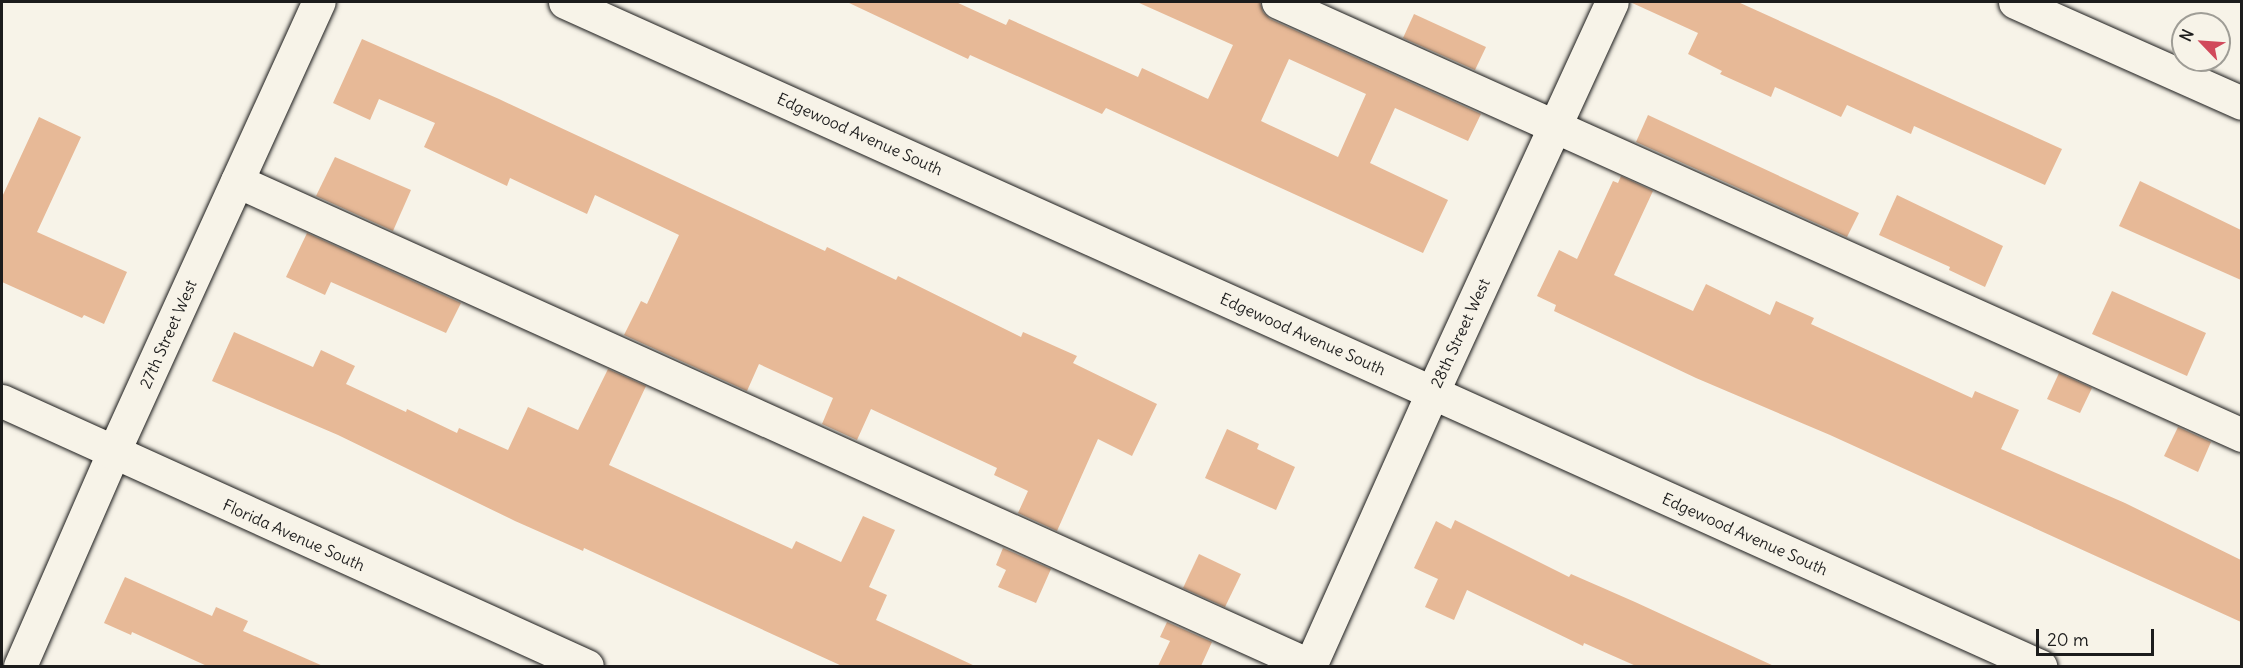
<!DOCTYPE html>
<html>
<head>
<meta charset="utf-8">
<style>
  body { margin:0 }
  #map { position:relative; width:2243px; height:668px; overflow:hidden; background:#f7f3e8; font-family:Delius,sans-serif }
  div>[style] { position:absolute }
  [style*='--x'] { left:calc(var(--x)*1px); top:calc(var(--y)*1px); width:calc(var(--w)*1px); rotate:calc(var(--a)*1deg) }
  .building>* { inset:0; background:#e7b997 }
  .roads { filter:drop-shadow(0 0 2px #1c1c1c) drop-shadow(0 0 2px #1c1c1c) }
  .minor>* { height:33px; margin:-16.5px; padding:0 16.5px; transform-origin:16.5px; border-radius:16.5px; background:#f7f3e8 }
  span { translate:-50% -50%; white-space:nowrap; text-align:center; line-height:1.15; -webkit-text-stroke:4.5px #f7f3e8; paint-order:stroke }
  .street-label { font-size:16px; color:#1c1c1c }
  .frame { position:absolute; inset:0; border:3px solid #1c1c1c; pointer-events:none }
  .north { position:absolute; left:2171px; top:12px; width:60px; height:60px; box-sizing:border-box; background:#f7f3e8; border:2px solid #9f9d96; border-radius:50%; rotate:295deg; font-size:16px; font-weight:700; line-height:24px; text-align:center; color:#1c1c1c }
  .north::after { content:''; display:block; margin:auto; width:21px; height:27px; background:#d1495b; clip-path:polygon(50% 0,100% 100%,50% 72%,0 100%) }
  .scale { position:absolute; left:2036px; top:629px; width:118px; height:27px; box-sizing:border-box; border:3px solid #1c1c1c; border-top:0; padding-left:8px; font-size:18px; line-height:21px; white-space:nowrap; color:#1c1c1c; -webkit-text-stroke:4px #f7f3e8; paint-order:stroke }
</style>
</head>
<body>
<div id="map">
  <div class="building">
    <div style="clip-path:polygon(evenodd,847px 2px,956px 2px,1006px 25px,1009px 19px,1138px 77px,1142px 68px,1208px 99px,1233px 45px,1137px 2px,1260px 2px,1263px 12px,1270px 19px,1481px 114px,1468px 141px,1395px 108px,1370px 163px,1448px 200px,1423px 253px,1106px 108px,1102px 114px,970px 55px,968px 59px,847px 2px,1289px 59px,1366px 94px,1338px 157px,1261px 121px,1289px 59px)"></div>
    <div style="clip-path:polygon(1630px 2px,1738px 2px,2062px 149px,2045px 185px,1914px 126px,1911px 134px,1847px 105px,1841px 117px,1775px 87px,1771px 97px,1720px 74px,1722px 71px,1688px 54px,1698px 33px)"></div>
    <div style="clip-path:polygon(1414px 14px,1486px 47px,1475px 70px,1403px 38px)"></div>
    <div style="clip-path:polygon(362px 39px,499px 99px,825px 251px,827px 247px,896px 280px,898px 276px,1021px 337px,1023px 332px,1077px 356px,1073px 363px,1157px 404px,1132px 456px,1098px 439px,1057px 531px,1018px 513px,1028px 491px,994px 475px,997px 468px,871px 409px,857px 440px,822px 424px,833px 398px,759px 364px,747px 391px,624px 335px,641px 301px,647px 304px,679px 235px,595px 195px,587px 214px,510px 178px,507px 186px,424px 147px,435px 123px,379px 99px,370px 120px,333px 103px)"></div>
    <div style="clip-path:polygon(1648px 115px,1859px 213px,1847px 237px,1636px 142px)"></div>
    <div style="clip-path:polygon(39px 117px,81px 137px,37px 232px,127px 272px,104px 324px,84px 315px,82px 318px,2px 282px,2px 197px)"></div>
    <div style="clip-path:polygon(335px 157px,411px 190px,393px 231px,316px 196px)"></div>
    <div style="clip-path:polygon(1621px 176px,1653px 191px,1614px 275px,1693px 311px,1706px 284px,1770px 315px,1776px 301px,1814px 318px,1811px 324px,1972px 398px,1975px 391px,2019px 410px,2001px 449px,2125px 503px,2241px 560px,2241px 622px,1830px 435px,1696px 378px,1554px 311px,1556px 305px,1537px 296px,1559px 250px,1577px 259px,1613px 181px,1618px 183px)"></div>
    <div style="clip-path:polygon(2140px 181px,2241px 230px,2241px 280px,2119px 226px)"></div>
    <div style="clip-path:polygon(1897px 195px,2003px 246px,1985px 287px,1949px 270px,1950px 267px,1879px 235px)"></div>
    <div style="clip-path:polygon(307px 233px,461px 303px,446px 333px,331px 282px,325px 295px,286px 277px)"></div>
    <div style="clip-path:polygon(2112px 291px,2206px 333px,2187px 376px,2092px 334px)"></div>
    <div style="clip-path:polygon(234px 332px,313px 367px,321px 350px,355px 366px,346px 384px,406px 412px,407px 409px,457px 433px,459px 428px,508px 450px,528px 407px,578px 430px,608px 369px,646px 386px,609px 465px,792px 549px,796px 541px,841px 562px,863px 516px,895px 530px,869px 587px,887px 595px,876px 620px,975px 666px,842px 666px,584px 548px,583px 551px,515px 521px,338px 435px,212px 381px)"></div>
    <div style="clip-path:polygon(2059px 373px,2092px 388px,2080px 413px,2047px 399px)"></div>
    <div style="clip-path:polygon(2178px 427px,2211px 442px,2198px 472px,2164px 456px)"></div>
    <div style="clip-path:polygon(1227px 429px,1259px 444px,1257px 449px,1295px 467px,1276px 510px,1205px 478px)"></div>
    <div style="clip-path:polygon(1455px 520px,1569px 577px,1571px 574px,1635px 602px,1774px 666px,1636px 666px,1584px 643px,1583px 646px,1467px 590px,1454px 620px,1425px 607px,1438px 579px,1414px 568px,1436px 521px,1451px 529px)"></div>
    <div style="clip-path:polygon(1003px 548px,1051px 569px,1036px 603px,998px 587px,1006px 570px,996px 565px)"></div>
    <div style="clip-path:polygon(1199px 554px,1241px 574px,1225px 607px,1183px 588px)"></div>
    <div style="clip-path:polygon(125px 577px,212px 616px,216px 607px,248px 621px,243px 631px,323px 666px,207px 666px,132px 632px,131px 635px,104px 623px)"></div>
    <div style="clip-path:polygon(1167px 622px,1212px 642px,1201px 666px,1158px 666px,1170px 641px,1160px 637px)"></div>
  </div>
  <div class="roads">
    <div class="minor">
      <div style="--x:565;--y:2;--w:1618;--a:24.24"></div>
      <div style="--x:1278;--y:2;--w:1057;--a:24.19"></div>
      <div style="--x:2015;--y:2;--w:248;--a:24"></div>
      <div style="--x:237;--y:181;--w:1178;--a:24.3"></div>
      <div style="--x:2;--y:401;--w:642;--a:24.37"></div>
      <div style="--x:20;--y:666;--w:232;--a:-66.4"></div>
      <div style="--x:113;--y:453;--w:496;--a:-65.5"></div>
      <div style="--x:1310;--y:666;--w:299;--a:-65.9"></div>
      <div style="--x:1432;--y:393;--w:430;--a:-65.3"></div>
    </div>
  </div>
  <div class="street-label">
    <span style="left:860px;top:134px;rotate:24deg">Edgewood Avenue South</span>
    <span style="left:1460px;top:333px;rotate:-65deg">28th Street West</span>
    <span style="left:168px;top:334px;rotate:-66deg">27th Street West</span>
    <span style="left:1303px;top:334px;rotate:24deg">Edgewood Avenue South</span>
    <span style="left:1745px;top:534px;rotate:24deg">Edgewood Avenue South</span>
    <span style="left:294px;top:535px;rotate:24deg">Florida Avenue South</span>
  </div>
  <div class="frame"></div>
  <div class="north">N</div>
  <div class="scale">20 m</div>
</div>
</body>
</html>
